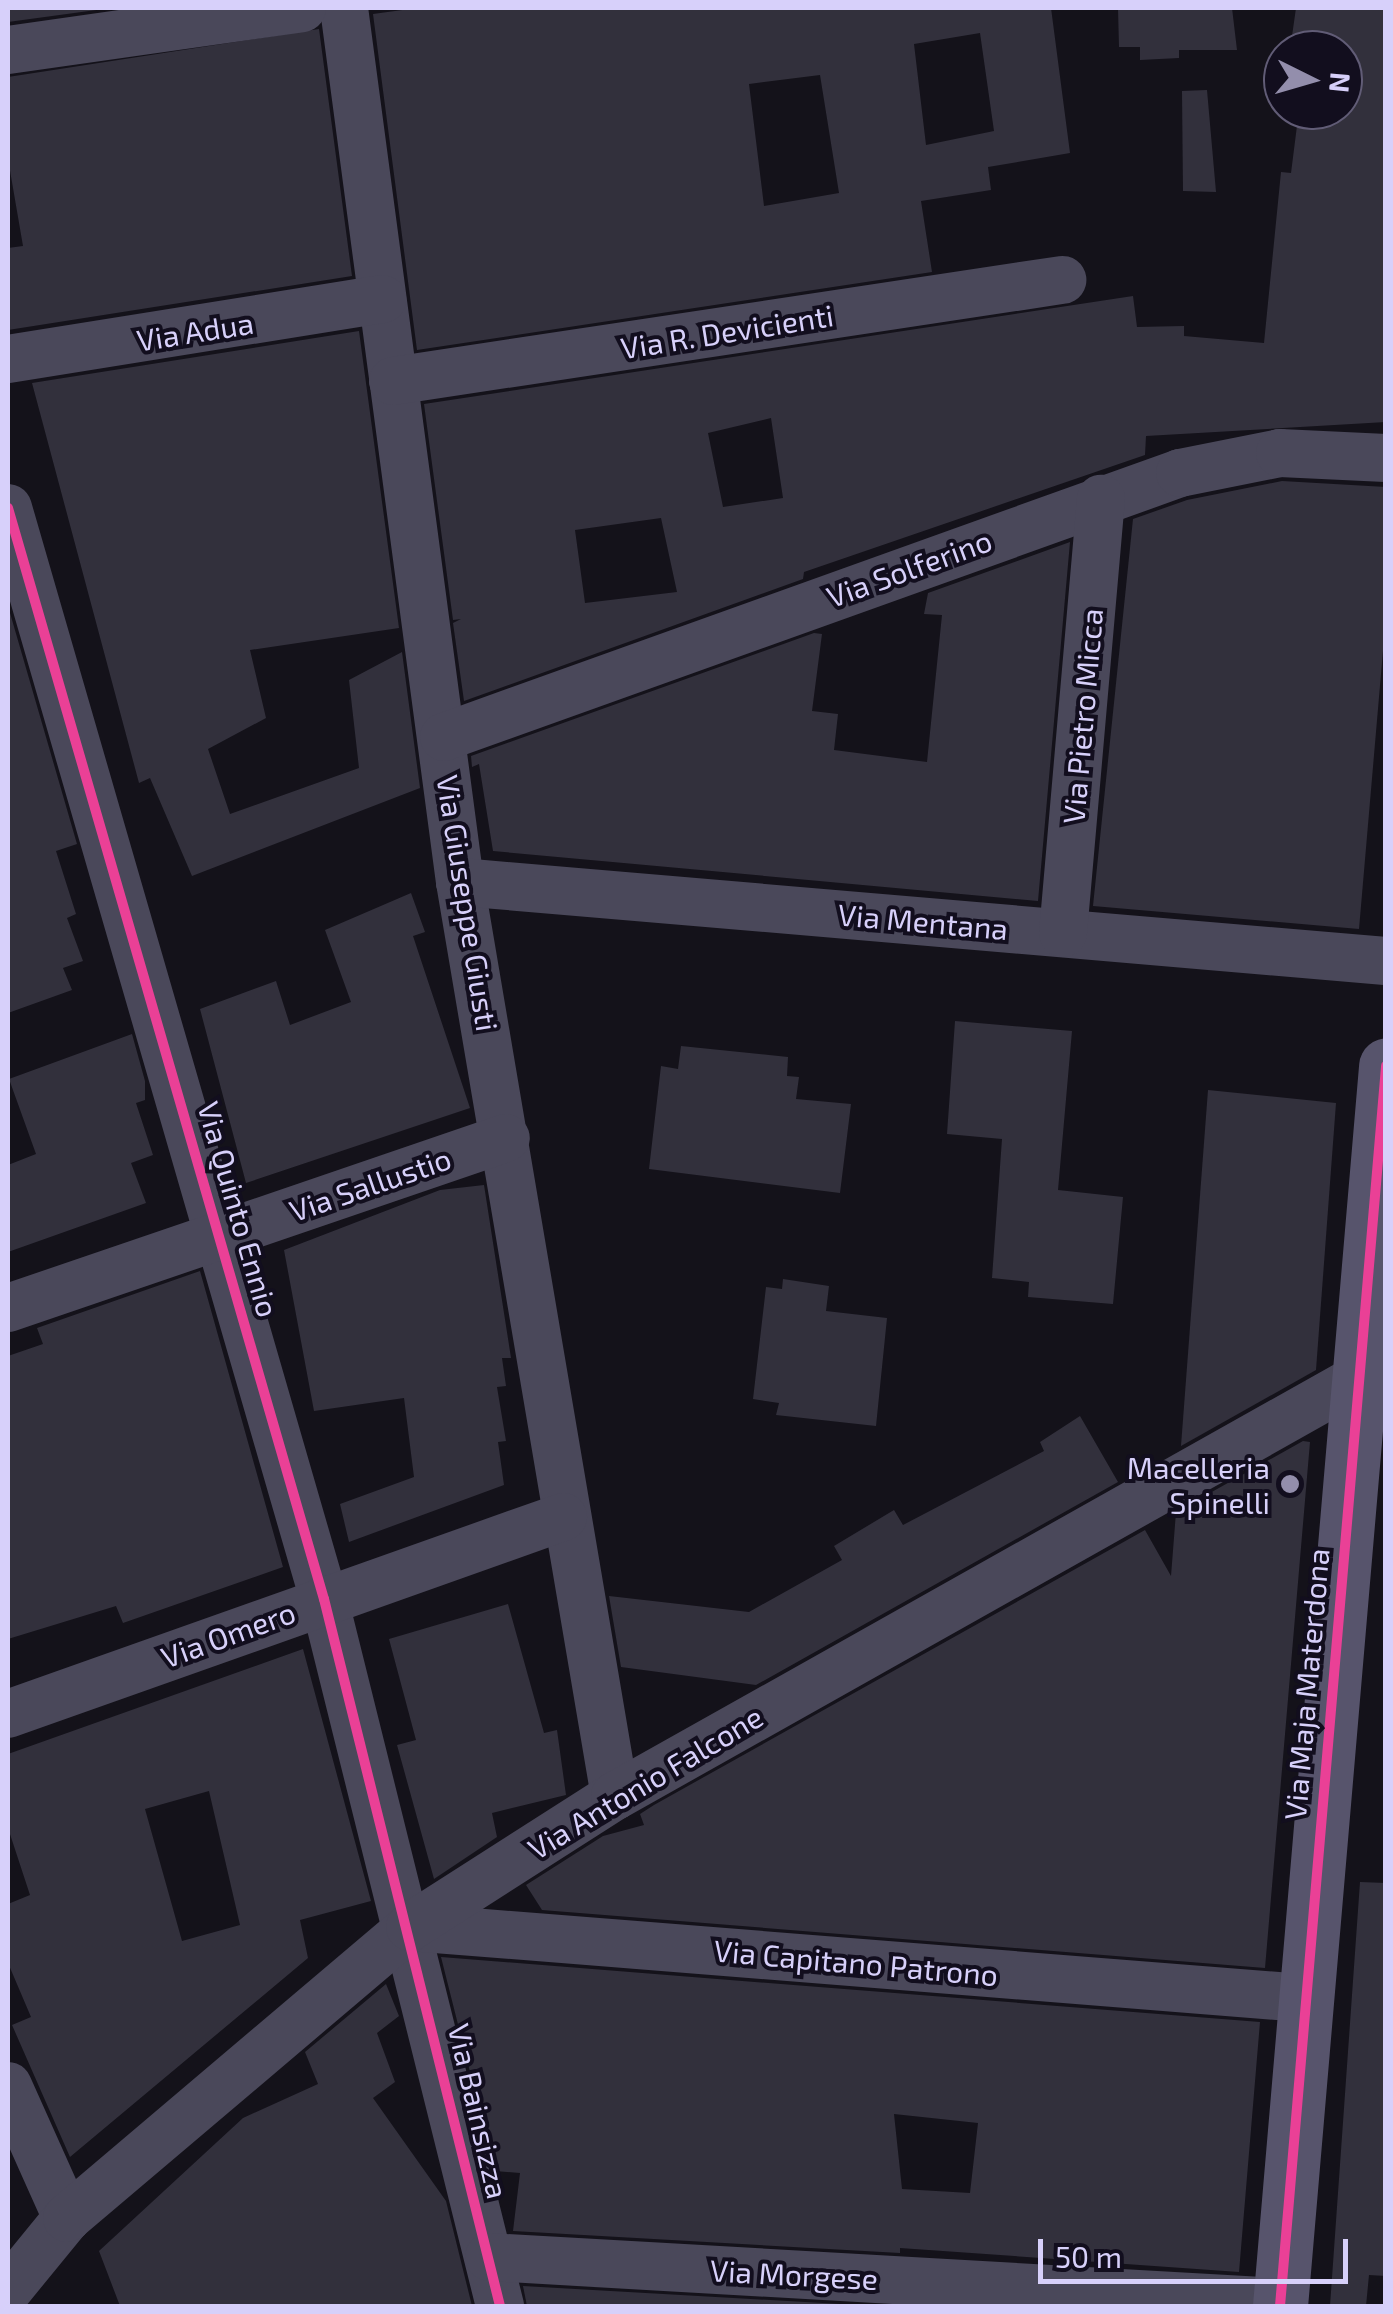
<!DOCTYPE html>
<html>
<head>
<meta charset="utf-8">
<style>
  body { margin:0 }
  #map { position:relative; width:1393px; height:2314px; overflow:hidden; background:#14121a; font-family:"Exo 2",sans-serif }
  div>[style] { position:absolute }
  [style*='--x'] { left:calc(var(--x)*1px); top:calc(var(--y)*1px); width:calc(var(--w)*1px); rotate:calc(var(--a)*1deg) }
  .building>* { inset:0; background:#32303c }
  .street>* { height:48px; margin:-24px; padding:0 24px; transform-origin:24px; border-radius:24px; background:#4a485a }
  .secondary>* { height:55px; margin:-27.5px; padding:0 27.5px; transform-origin:27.5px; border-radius:27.5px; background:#57546c }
  .cycleway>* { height:10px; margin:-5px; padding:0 5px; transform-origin:5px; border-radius:5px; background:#ea4096 }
  .dots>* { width:28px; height:28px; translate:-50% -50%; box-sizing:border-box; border:5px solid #120e1e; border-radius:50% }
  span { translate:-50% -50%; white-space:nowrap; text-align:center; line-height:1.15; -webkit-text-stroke:8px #120e1e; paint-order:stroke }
  .street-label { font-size:30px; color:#d7d0fa }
  .poi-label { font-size:30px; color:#d7d0fa }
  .right { translate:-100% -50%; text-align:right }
  .frame { position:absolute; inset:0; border:10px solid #d7d0fa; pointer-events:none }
  .north { position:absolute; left:1263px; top:30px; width:100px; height:100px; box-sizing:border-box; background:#120e1e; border:2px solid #615c76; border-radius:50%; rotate:95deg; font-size:28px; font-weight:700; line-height:40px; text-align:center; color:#d7d0fa }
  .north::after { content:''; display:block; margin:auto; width:35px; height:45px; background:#938eac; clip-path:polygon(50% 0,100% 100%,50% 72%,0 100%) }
  .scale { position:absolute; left:1038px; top:2239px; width:310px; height:45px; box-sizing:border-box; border:5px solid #d7d0fa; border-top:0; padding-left:12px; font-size:30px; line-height:35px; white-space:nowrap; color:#d7d0fa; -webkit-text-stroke:8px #120e1e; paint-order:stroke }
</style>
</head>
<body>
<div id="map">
  <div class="building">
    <div style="clip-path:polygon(8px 8px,111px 8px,8px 22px)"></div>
    <div style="clip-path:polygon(evenodd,417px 8px,1051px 8px,1070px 153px,988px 167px,991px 190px,921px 201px,932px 272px,417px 350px,373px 14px,417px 8px,980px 33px,994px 131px,926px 145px,914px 44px,980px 33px,417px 8px,820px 75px,839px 193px,764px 206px,749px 84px,820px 75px)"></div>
    <div style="clip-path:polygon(1118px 8px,1232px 8px,1237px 50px,1179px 50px,1179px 58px,1140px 60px,1140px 47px,1119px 47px)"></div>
    <div style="clip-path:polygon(evenodd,1296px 8px,1386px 8px,1386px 422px,1146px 436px,1145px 455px,804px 572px,803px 579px,464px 701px,453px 623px,461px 619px,453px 620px,424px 404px,1133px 296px,1137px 327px,1184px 326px,1184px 336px,1264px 343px,1281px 172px,1291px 173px,1299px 110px,1343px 110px,1343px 50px,1290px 50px,1296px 8px,771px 418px,783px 498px,723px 507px,708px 433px,771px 418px,1296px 8px,661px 518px,677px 592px,585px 603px,575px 530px,661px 518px)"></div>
    <div style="clip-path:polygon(319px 29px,352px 276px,8px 330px,8px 248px,23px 246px,8px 159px,8px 77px)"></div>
    <div style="clip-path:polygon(1207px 90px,1216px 192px,1183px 191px,1182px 91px)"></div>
    <div style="clip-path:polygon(359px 331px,399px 628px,250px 650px,266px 718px,208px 749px,230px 814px,359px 768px,349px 680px,402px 652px,420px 788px,192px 876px,150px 778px,139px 783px,32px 383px)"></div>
    <div style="clip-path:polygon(1282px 481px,1386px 487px,1386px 616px,1359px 929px,1093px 906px,1133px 519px,1187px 500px)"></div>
    <div style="clip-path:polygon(1070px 542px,1038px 901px,493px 851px,479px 764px,472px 767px,471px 756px,814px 633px,822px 634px,812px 711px,838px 714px,834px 750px,927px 762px,942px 615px,924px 614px,928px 593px)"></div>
    <div style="clip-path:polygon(8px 606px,77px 844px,56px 851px,76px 914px,67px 918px,83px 961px,63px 968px,72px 990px,8px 1013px)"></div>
    <div style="clip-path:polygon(411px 893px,425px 932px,413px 936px,470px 1108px,246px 1183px,200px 1009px,276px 981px,290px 1025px,351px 1002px,325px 930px)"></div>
    <div style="clip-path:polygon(955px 1021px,1072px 1031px,1058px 1190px,1123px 1197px,1113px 1304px,1028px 1297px,1029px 1282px,992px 1278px,1002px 1139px,947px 1134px)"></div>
    <div style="clip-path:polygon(132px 1034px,145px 1081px,145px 1100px,136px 1103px,153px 1155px,131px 1163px,146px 1203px,8px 1252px,8px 1165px,36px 1154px,9px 1079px)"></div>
    <div style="clip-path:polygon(681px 1046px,788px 1057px,787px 1076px,799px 1077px,796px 1099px,851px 1104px,840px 1193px,649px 1169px,661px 1066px,678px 1069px)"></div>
    <div style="clip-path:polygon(1208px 1090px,1336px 1103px,1316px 1370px,1181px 1446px)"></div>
    <div style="clip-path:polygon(484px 1185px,511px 1358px,502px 1358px,506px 1386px,497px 1387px,506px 1441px,498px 1442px,504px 1485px,349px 1542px,340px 1504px,414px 1477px,404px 1398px,314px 1411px,284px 1250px,440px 1190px)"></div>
    <div style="clip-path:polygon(200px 1271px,283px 1567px,123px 1623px,116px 1606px,8px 1639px,8px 1356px,43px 1344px,37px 1328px)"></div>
    <div style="clip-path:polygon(783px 1279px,829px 1286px,826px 1311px,887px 1318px,876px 1426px,776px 1415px,779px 1403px,753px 1399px,766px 1287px,782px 1289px)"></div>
    <div style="clip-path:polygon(1080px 1416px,1118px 1482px,756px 1685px,621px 1667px,609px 1596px,749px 1612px,842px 1560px,834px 1546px,894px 1510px,903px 1525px,1044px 1451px,1040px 1442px)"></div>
    <div style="clip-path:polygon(1303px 1441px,1310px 1442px,1265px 1968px,542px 1910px,526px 1885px,603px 1836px,644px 1825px,640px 1814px,654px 1805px,1145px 1530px,1171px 1576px,1176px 1512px)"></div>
    <div style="clip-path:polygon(508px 1604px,544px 1733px,557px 1730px,566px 1795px,492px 1813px,497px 1837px,434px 1879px,397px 1745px,416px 1740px,389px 1639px)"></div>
    <div style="clip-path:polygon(evenodd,303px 1649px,371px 1901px,300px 1920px,308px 1958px,70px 2157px,12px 2025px,31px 2017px,8px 1963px,8px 1904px,30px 1895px,8px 1828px,8px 1754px,303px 1649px,209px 1791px,240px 1925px,182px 1941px,145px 1809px,209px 1791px)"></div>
    <div style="clip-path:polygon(1360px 1882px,1386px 1883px,1386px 2276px,1369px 2275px,1366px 2306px,1330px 2306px)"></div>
    <div style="clip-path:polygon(evenodd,441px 1957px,1260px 2022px,1239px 2272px,900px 2248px,900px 2253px,513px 2231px,520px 2173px,495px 2171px,441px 1957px,894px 2114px,978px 2123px,970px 2193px,902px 2189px,894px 2114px)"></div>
    <div style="clip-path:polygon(386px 1984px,399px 2016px,377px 2033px,395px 2082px,373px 2098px,446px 2201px,472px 2306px,120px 2306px,99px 2251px,243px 2118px,318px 2084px,305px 2052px)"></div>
    <div style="clip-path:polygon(523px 2286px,875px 2306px,527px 2306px)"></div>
  </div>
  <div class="street">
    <div style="--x:344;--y:8;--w:882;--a:82.44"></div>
    <div style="--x:460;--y:882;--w:927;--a:80.38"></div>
    <div style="--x:8;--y:50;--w:297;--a:-8.1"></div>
    <div style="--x:8;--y:359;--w:379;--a:-9.1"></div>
    <div style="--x:393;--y:381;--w:677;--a:-8.59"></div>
    <div style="--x:8;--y:508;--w:1136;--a:73.85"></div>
    <div style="--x:324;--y:1599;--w:729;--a:76.02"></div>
    <div style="--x:444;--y:737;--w:782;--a:-19.73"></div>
    <div style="--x:1180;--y:473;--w:102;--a:-11.3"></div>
    <div style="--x:1280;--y:453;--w:106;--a:2.7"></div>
    <div style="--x:460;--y:882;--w:929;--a:4.88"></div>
    <div style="--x:1063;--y:933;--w:436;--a:-85"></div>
    <div style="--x:8;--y:1308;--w:526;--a:-18.85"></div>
    <div style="--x:8;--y:1714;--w:589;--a:-19.54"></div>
    <div style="--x:410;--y:1927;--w:895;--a:4.55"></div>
    <div style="--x:8;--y:2086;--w:145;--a:65.9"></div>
    <div style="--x:489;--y:2257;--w:792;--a:3.26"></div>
    <div style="--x:8;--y:2290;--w:93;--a:-50.7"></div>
    <div style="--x:67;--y:2218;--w:450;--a:-40.3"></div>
    <div style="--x:410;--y:1927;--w:243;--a:-32.6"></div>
    <div style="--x:615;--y:1796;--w:853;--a:-29.33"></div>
  </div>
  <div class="secondary">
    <div style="--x:1280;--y:2306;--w:1245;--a:-85.11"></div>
  </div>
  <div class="cycleway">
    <div style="--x:8;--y:508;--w:1136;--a:73.85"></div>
    <div style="--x:324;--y:1599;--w:729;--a:76.02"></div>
    <div style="--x:1280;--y:2306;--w:1245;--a:-85.11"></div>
  </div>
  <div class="dots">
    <div style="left:1290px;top:1484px;background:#938eac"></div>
  </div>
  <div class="street-label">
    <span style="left:195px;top:331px;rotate:-9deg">Via Adua</span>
    <span style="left:727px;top:331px;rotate:-9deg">Via R. Devicienti</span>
    <span style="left:909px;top:568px;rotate:-20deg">Via Solferino</span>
    <span style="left:1082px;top:716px;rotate:-85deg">Via Pietro Micca</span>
    <span style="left:468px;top:903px;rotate:81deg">Via Giuseppe Giusti</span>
    <span style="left:923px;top:921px;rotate:5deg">Via Mentana</span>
    <span style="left:370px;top:1184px;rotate:-19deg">Via Sallustio</span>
    <span style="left:239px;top:1209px;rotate:74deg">Via Quinto Ennio</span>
    <span style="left:228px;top:1634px;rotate:-20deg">Via Omero</span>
    <span style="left:1306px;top:1684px;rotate:-85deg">Via Maja Materdona</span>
    <span style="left:645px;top:1782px;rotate:-31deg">Via Antonio Falcone</span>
    <span style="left:856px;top:1962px;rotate:5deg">Via Capitano Patrono</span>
    <span style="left:479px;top:2111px;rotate:77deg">Via Bainsizza</span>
    <span style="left:794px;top:2274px;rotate:3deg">Via Morgese</span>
  </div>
  <div class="poi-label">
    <span class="right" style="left:1270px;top:1484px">Macelleria<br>Spinelli</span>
  </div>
  <div class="frame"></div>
  <div class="north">N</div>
  <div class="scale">50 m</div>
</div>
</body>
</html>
